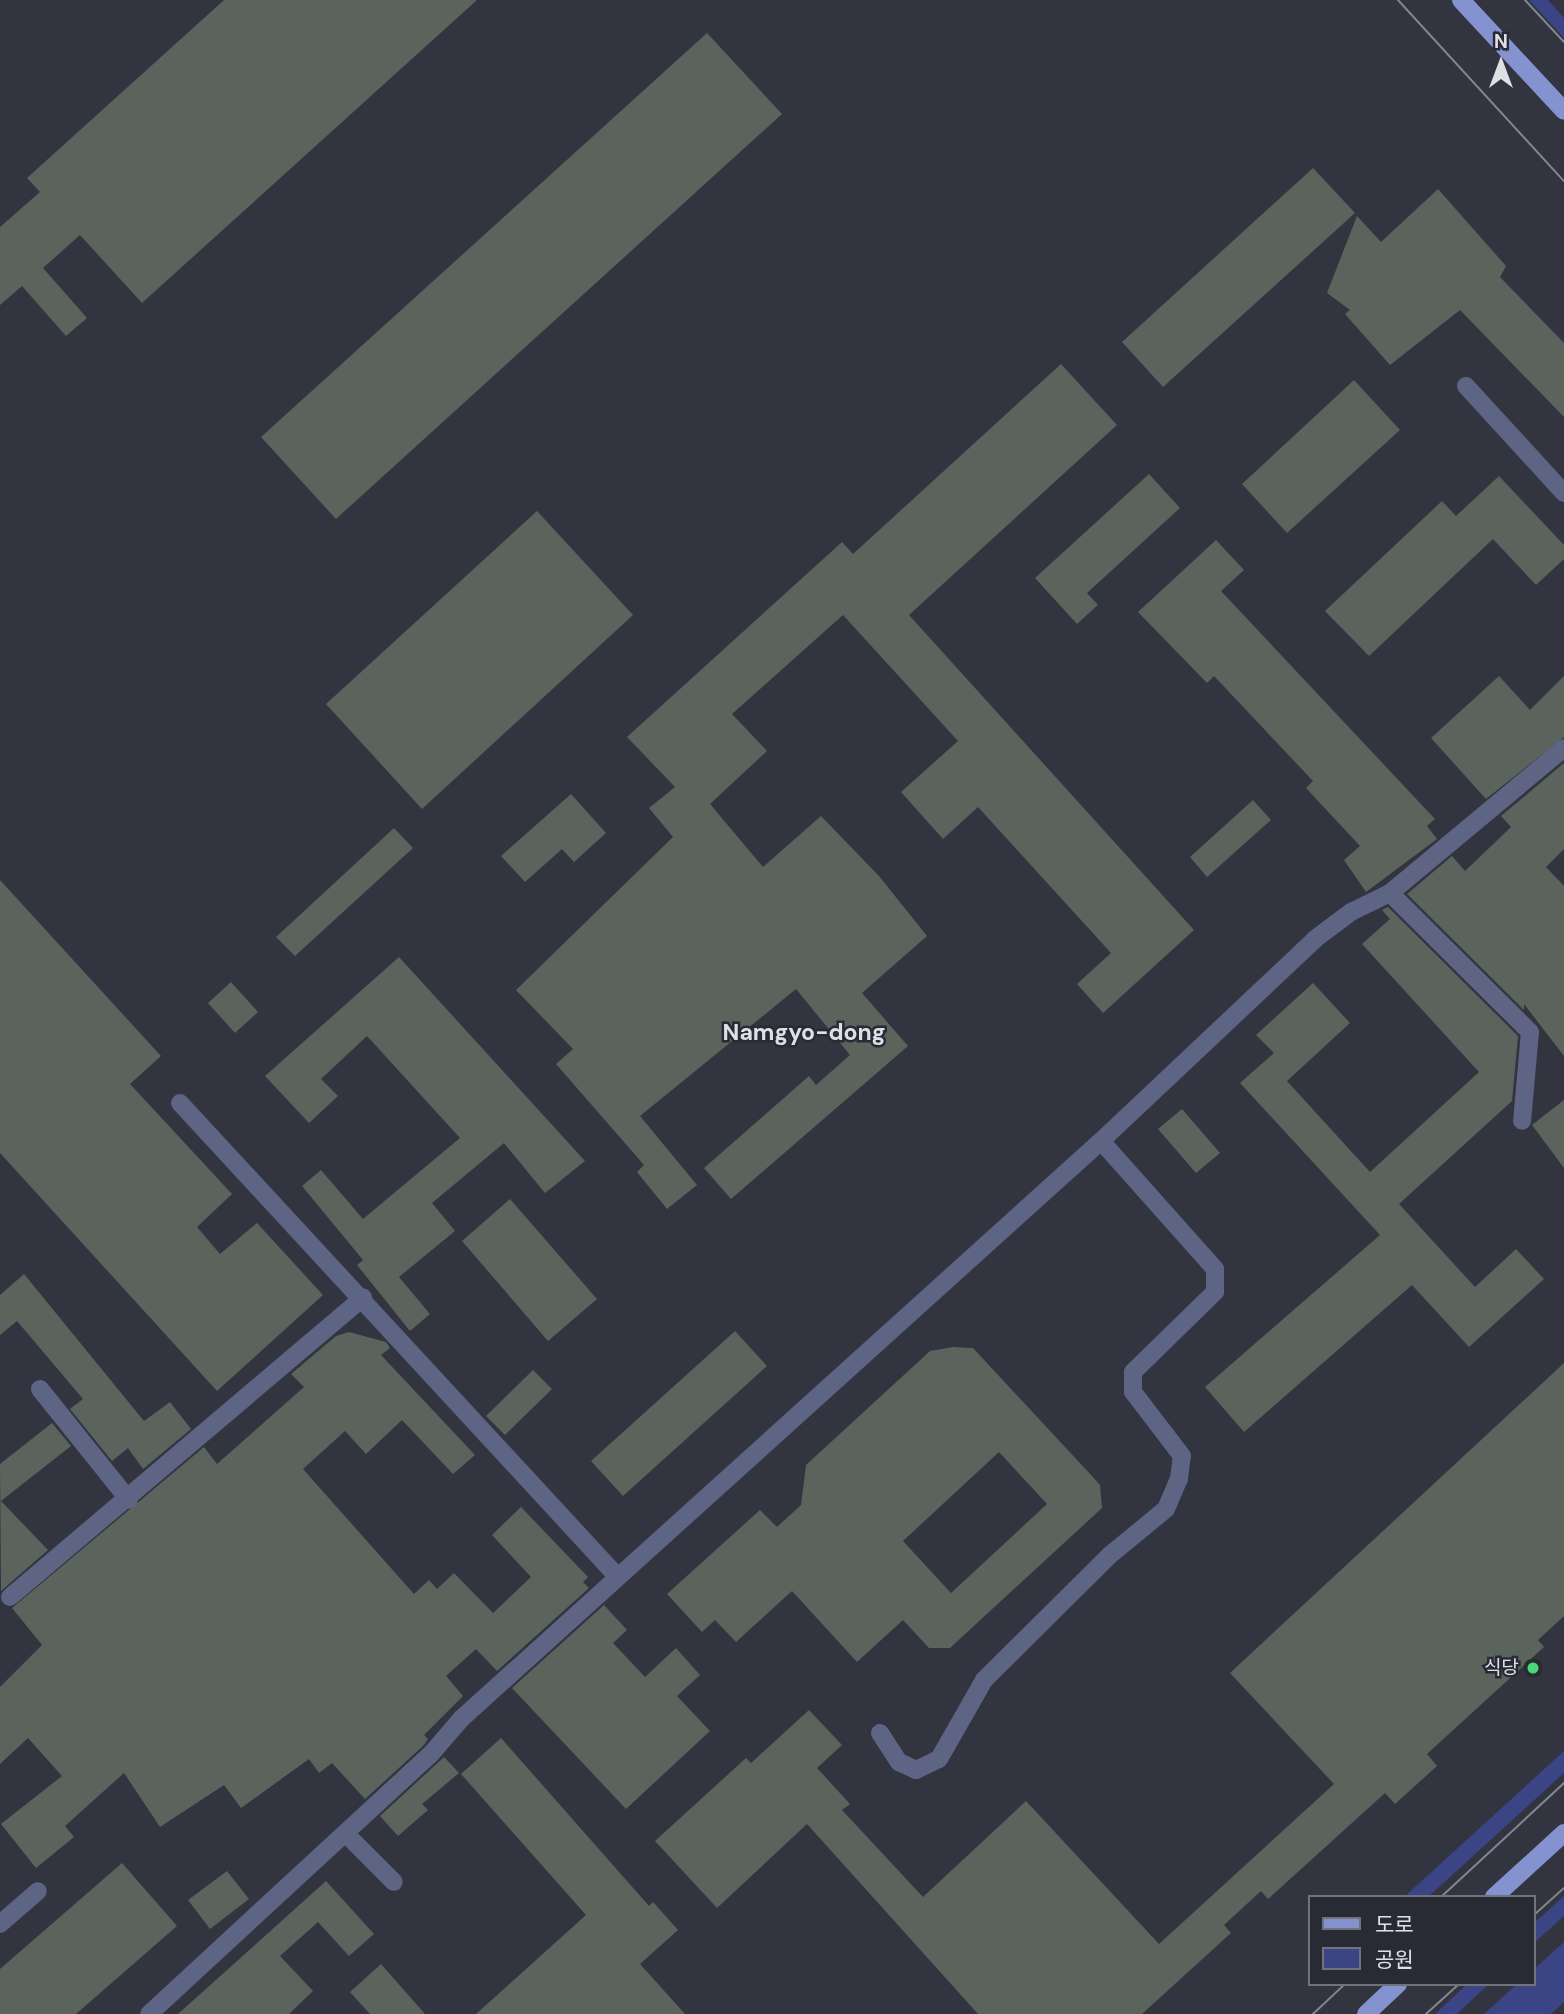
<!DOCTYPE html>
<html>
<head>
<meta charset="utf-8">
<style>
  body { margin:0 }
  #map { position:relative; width:1564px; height:2014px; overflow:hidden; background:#32343f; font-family:"DM Sans","Noto Sans KR",sans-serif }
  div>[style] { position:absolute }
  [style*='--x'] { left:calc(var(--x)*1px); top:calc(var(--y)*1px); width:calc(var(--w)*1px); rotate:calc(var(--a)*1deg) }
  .green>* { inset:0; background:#3b4485 }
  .building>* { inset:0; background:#5a645c }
  .street>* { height:18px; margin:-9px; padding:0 9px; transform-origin:9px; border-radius:9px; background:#5e6483 }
  .primary>* { height:18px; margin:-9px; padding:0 9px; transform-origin:9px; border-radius:9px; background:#8592d0 }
  .tram>* { height:2px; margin:-1px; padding:0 1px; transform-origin:1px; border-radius:1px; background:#84868f }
  .dots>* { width:19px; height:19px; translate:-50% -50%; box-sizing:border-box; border:4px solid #282a34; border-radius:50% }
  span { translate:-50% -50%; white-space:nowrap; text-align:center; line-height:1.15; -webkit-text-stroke:5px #282a34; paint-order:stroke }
  .poi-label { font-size:19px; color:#dee0e6 }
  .right { translate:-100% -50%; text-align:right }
  .quarter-label { font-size:23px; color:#dee0e6; font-weight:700 }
  .legend { position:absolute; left:1308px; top:1895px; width:228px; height:91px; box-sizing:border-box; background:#282a34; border:2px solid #71737b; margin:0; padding:9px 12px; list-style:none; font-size:21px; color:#dee0e6 }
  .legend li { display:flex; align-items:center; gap:14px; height:35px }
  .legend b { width:35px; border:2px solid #71737b }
  .north { position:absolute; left:1466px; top:28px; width:70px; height:70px; -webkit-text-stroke:5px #282a34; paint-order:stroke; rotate:0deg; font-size:19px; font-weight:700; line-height:28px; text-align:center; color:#dee0e6 }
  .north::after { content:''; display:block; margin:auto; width:24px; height:32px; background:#dee0e6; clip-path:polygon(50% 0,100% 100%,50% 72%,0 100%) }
</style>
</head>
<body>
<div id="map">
  <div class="green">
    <div style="clip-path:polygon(1529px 0,1548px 0,1564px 18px,1564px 38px)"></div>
    <div style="clip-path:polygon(1564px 1751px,1564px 1773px,1428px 1897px,1404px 1897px)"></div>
    <div style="clip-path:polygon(1564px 1896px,1564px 1916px,1534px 1943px,1534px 1923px)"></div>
    <div style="clip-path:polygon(1564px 1942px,1564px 2002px,1551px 2014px,1484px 2014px,1517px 1984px,1534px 1984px,1534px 1969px)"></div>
    <div style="clip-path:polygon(1467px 1984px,1489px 1984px,1457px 2014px,1435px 2014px)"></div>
  </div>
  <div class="building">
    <div style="clip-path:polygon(224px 0,477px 0,142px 303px,80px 235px,43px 268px,87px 318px,66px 336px,22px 286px,0 305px,0 227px,40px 192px,27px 178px)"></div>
    <div style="clip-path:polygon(707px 33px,782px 114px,336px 519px,261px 437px)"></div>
    <div style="clip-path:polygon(1313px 168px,1355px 213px,1163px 387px,1122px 342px)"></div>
    <div style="clip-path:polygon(1438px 189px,1506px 266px,1500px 277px,1564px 343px,1564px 417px,1460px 310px,1390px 365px,1345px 314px,1350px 310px,1327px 293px,1357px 216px,1381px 242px)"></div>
    <div style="clip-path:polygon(1061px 364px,1117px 425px,909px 615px,1194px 930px,1103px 1013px,1077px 984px,1111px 953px,978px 807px,943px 839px,901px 792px,958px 741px,843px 615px,732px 714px,767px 751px,710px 804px,763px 867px,821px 816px,879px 876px,927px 936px,862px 993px,908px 1046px,731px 1199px,704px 1168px,809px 1076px,816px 1085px,850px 1055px,796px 989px,640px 1116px,697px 1185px,667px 1209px,637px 1172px,644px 1165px,556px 1064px,573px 1049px,516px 990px,673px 837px,649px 808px,675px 787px,627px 737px,842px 542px,853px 554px)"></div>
    <div style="clip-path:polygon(1354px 380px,1400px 430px,1287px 533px,1242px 484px)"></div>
    <div style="clip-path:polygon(1149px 474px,1180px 508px,1087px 593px,1098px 605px,1077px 624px,1035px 578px)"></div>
    <div style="clip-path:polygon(1499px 476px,1564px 545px,1564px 559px,1536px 585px,1493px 539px,1369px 656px,1325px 611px,1442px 501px,1456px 516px)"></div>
    <div style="clip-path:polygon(537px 511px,633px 615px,422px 809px,326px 704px)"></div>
    <div style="clip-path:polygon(1216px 540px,1244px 570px,1221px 591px,1435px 819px,1427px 826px,1437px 839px,1366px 892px,1344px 860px,1360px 846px,1306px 788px,1313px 781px,1214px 676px,1207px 683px,1138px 612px)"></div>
    <div style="clip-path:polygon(1499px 676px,1530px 710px,1564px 676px,1564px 737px,1486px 799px,1431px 738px)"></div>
    <div style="clip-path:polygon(1564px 763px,1564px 849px,1546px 867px,1564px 886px,1564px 1056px,1524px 1004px,1524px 1010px,1407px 894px,1452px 856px,1465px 871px,1511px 827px,1501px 816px)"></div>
    <div style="clip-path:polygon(571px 794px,606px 833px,574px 862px,562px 849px,525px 882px,501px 856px)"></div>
    <div style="clip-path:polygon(1253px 800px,1271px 820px,1207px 877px,1190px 857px)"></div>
    <div style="clip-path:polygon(394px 828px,413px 848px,295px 956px,276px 937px)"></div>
    <div style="clip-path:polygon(0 880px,161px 1056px,130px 1084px,232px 1194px,197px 1227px,220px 1254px,257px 1223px,323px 1295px,217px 1391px,0 1153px)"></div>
    <div style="clip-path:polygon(1388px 907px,1518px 1036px,1512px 1101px,1399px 1204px,1475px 1287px,1516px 1249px,1544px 1279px,1469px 1347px,1412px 1285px,1244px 1432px,1205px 1387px,1380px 1235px,1240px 1083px,1274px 1053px,1256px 1035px,1313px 983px,1350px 1023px,1287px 1081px,1370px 1172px,1479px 1072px,1362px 944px,1390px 919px,1382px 910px)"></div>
    <div style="clip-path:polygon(399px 957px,585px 1161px,545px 1193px,504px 1143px,432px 1203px,455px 1231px,399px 1277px,430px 1314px,410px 1331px,357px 1265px,363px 1260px,302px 1186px,321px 1170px,363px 1219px,460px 1138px,367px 1036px,321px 1079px,338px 1096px,309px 1123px,265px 1076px)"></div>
    <div style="clip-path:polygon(231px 982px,258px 1012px,235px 1033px,208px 1003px)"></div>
    <div style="clip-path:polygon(1564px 1100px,1564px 1168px,1532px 1125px)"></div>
    <div style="clip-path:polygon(1182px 1109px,1220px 1153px,1196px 1173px,1158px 1129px)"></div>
    <div style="clip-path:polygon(510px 1199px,597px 1299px,548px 1341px,462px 1241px)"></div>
    <div style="clip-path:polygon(24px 1274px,144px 1421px,170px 1402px,191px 1429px,143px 1469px,128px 1448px,112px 1461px,70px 1409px,83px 1399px,17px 1321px,0 1335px,0 1295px)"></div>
    <div style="clip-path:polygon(735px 1331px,767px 1366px,623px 1496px,591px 1461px)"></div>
    <div style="clip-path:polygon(349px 1332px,386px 1342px,390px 1348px,381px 1355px,475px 1455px,453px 1474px,402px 1420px,366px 1454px,345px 1431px,303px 1469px,414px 1594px,429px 1580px,437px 1589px,454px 1573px,493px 1613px,531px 1577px,492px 1535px,521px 1507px,588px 1577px,583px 1582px,589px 1588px,497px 1671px,476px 1649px,446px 1676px,463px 1696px,424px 1735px,428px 1739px,423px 1746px,365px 1799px,332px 1763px,319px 1773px,309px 1759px,241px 1808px,224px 1785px,160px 1827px,124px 1773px,65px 1826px,74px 1837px,36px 1868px,1px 1824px,62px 1776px,28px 1738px,0 1764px,0 1687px,42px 1645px,12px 1608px,204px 1447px,217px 1464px,304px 1387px,291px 1374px,336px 1336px)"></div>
    <div style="clip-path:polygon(evenodd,953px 1347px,973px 1348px,1091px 1475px,1100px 1485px,1102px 1508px,950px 1648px,929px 1648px,903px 1620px,857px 1662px,792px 1591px,736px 1642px,715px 1620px,702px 1632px,667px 1594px,760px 1510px,777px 1527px,801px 1505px,806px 1465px,930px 1351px,953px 1347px,999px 1452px,1047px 1504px,951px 1593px,903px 1541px,999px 1452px)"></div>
    <div style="clip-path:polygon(1564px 1363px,1564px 1616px,1538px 1640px,1544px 1647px,1427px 1754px,1437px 1766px,1395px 1804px,1385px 1793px,1268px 1899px,1261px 1891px,1224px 1925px,1231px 1933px,1142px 2014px,978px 2014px,807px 1824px,717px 1908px,655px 1841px,746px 1758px,751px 1763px,809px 1710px,842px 1745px,817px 1768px,850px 1804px,842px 1810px,923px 1897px,1026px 1801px,1159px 1944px,1334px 1784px,1230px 1673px)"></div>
    <div style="clip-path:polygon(533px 1370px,552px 1389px,505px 1435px,486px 1416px)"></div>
    <div style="clip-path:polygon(52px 1423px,71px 1446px,1px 1501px,48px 1550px,1px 1591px,0 1464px)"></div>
    <div style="clip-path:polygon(604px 1605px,627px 1630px,613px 1643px,645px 1677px,676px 1648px,700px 1675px,677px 1696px,710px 1731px,626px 1809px,512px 1688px)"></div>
    <div style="clip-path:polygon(501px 1738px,649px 1906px,653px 1902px,678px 1930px,640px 1964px,685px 2014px,476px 2014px,586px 1915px,461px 1774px)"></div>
    <div style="clip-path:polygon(444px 1757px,459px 1773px,422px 1804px,428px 1810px,398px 1836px,380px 1816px)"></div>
    <div style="clip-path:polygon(122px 1863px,177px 1926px,76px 2014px,0 2014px,0 1969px)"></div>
    <div style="clip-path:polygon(227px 1871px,249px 1899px,210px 1929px,188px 1900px)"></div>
    <div style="clip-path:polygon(326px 1881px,374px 1934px,349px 1956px,318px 1922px,280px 1956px,313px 1991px,289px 2014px,178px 2014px)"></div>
    <div style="clip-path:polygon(381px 1964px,425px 2014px,370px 2014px,350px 1992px)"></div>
  </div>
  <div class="street">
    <div style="--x:1466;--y:386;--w:145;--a:47.5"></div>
    <div style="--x:1390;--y:893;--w:226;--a:-39.8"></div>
    <div style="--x:180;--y:1103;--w:644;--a:47.27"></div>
    <div style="--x:40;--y:1389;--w:142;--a:51.3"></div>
    <div style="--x:10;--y:1597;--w:463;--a:-40.3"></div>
    <div style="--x:880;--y:1733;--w:35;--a:57"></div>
    <div style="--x:899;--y:1762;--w:19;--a:25"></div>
    <div style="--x:916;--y:1770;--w:25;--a:-26"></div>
    <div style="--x:939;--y:1759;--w:91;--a:-60.3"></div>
    <div style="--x:984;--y:1680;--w:177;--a:-44.8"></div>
    <div style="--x:1110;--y:1555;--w:72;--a:-39.4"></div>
    <div style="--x:1166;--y:1509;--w:33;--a:-67"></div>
    <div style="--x:1179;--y:1479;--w:23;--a:-83"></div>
    <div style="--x:1182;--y:1456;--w:81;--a:-127.4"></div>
    <div style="--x:1133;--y:1392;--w:20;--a:-90"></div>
    <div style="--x:1133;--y:1372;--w:115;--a:-44.3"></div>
    <div style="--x:1215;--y:1292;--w:23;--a:-90"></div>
    <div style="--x:1215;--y:1269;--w:171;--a:-131.7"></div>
    <div style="--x:345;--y:1833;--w:69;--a:45"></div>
    <div style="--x:0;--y:1924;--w:50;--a:-41"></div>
    <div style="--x:149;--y:2014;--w:384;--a:-42.7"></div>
    <div style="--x:431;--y:1754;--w:46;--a:-49.4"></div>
    <div style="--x:461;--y:1719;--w:862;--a:-42.09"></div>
    <div style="--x:1101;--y:1141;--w:294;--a:-43.3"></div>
    <div style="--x:1315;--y:939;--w:45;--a:-36.9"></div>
    <div style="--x:1351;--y:912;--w:43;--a:-26"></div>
    <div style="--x:1390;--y:893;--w:197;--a:44.8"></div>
    <div style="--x:1530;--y:1032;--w:89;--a:95.1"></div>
  </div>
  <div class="primary">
    <div style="--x:1461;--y:0;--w:151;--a:47.1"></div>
    <div style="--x:1494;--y:1897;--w:95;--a:-42.4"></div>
    <div style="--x:1366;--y:2014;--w:44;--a:-43.2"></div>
  </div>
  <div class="tram">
    <div style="--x:1398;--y:0;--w:246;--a:47.5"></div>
    <div style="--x:1525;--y:0;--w:57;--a:47.1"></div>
    <div style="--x:1441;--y:1897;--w:168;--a:-42.8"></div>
    <div style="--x:1534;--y:1915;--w:40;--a:-42"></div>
    <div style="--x:1313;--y:2014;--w:44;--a:-43.2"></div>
    <div style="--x:1426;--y:2014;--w:45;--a:-42.3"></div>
  </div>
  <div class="dots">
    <div style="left:1533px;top:1668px;background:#4ad777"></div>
  </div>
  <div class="poi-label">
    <span class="right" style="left:1519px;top:1668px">식당</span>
  </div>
  <div class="quarter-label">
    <span style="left:804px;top:1032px">Namgyo-dong</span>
  </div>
  <ul class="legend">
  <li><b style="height:9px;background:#8592d0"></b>도로</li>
  <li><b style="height:19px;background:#3b4485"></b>공원</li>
  </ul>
  <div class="north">N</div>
</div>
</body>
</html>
